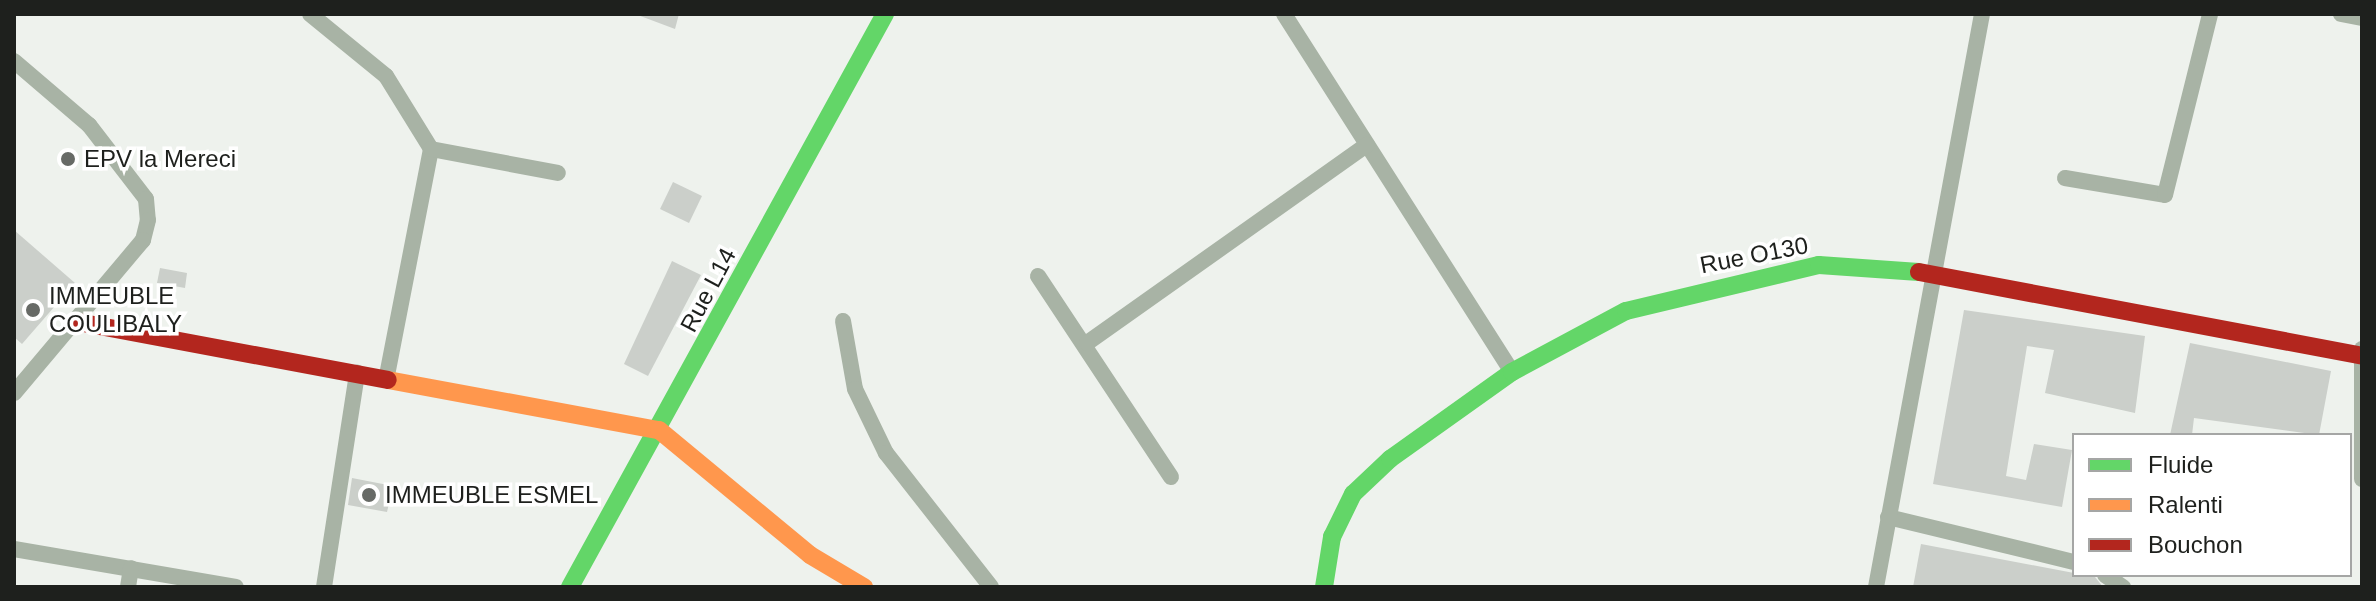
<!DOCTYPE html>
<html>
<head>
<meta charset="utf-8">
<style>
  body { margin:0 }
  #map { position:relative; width:2376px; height:601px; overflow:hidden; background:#eef2ed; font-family:Helvetica,sans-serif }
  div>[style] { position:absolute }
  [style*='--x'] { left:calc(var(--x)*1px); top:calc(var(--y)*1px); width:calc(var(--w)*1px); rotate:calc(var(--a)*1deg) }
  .building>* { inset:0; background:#cbcfca }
  .street>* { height:16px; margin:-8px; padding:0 8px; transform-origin:8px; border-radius:8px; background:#a8b3a5 }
  .fast>* { height:18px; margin:-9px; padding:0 9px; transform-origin:9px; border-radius:9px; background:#63d668 }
  .slow>* { height:18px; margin:-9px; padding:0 9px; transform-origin:9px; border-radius:9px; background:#ff974d }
  .jam>* { height:18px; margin:-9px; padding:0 9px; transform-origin:9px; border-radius:9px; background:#b3261e }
  .dots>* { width:22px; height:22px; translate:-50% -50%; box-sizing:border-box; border:4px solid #fff; border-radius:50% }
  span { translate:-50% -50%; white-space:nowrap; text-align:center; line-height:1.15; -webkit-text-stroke:7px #fff; paint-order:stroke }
  .poi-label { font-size:24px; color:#1e201d }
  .left { translate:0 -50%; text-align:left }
  .street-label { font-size:24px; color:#1e201d }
  .frame { position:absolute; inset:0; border:16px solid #1e201d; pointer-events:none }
  .legend { position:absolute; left:2072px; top:433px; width:280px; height:144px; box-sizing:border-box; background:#fff; border:2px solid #a5a6a5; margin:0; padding:10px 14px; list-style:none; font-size:24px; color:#1e201d }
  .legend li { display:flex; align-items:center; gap:16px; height:40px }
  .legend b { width:40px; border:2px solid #a5a6a5 }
</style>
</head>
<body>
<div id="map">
  <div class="building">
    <div style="clip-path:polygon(635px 14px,679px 14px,675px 29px)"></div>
    <div style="clip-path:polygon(673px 182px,702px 196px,689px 223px,660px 209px)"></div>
    <div style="clip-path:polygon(14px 230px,75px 283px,22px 344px,14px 337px)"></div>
    <div style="clip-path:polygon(672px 261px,701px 275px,648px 376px,624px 364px)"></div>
    <div style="clip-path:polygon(160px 268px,187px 273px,185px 288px,157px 283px)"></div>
    <div style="clip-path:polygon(1964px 310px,2145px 336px,2135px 413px,2045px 393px,2054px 350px,2027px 346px,2006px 476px,2026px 480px,2034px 444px,2072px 450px,2062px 507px,1933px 484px)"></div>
    <div style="clip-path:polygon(2190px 343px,2331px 371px,2319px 435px,2194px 418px,2192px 435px,2170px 435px)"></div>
    <div style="clip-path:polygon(352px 478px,393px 486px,387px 512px,348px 505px)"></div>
    <div style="clip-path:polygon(1921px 544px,2095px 577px,2103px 587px,1913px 587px)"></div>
  </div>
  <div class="street">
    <div style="--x:310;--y:14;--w:98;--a:39.2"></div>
    <div style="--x:386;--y:76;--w:86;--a:58.3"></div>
    <div style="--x:431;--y:149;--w:231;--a:101"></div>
    <div style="--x:1284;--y:14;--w:424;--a:57.5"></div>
    <div style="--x:2341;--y:14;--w:21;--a:11"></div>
    <div style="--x:14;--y:61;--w:99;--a:40.5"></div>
    <div style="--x:89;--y:125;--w:93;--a:52.4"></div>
    <div style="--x:146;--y:199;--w:21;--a:85"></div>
    <div style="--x:148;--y:220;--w:21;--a:104"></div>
    <div style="--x:143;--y:240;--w:200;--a:130.1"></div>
    <div style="--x:431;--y:149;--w:129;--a:10.7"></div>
    <div style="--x:2065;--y:178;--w:101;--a:9.6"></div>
    <div style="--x:2165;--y:195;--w:187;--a:-76"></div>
    <div style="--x:1038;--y:276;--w:241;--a:56.5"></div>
    <div style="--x:843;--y:321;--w:69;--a:80"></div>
    <div style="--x:855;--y:389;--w:71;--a:64.2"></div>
    <div style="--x:886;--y:453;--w:170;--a:51.9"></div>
    <div style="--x:1087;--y:343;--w:343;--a:-35.3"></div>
    <div style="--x:2362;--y:349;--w:130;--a:90"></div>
    <div style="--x:1888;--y:517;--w:191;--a:13.6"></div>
    <div style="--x:14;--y:549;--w:225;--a:9.7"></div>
    <div style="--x:2105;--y:575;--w:22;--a:34"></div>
    <div style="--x:128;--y:587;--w:19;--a:-81"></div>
    <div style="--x:324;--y:587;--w:217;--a:-81.2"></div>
    <div style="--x:1876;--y:587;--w:583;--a:-79.52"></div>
  </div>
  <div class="fast">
    <div style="--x:570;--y:587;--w:654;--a:-61.2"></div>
    <div style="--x:1324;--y:587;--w:51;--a:-80.9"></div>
    <div style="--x:1332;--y:537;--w:48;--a:-64"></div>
    <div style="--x:1353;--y:494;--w:51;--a:-43.4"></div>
    <div style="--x:1390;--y:459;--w:150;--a:-35.5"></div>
    <div style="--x:1512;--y:372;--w:129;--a:-28.2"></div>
    <div style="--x:1626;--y:311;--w:198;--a:-13.4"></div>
    <div style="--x:1819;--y:265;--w:100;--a:4"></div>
  </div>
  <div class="slow">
    <div style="--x:388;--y:380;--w:276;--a:10.5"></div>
    <div style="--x:659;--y:430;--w:196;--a:39.6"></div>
    <div style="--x:810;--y:555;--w:63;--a:30.7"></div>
  </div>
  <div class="jam">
    <div style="--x:1919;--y:272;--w:451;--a:10.7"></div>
    <div style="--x:78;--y:322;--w:315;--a:10.6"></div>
  </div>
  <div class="dots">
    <div style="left:68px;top:159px;background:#676a66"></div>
    <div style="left:33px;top:310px;background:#676a66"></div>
    <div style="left:369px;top:495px;background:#676a66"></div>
  </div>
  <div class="poi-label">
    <span class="left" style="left:84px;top:159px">EPV la Mereci</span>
    <span class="left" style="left:49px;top:310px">IMMEUBLE<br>COULIBALY</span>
    <span class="left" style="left:385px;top:495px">IMMEUBLE ESMEL</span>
  </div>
  <div class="street-label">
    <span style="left:1754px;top:255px;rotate:-11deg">Rue O130</span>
    <span style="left:708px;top:290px;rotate:-62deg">Rue L14</span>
  </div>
  <div class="frame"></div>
  <ul class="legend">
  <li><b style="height:10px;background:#63d668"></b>Fluide</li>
  <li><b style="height:10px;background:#ff974d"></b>Ralenti</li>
  <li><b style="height:10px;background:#b3261e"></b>Bouchon</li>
  </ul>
</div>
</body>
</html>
